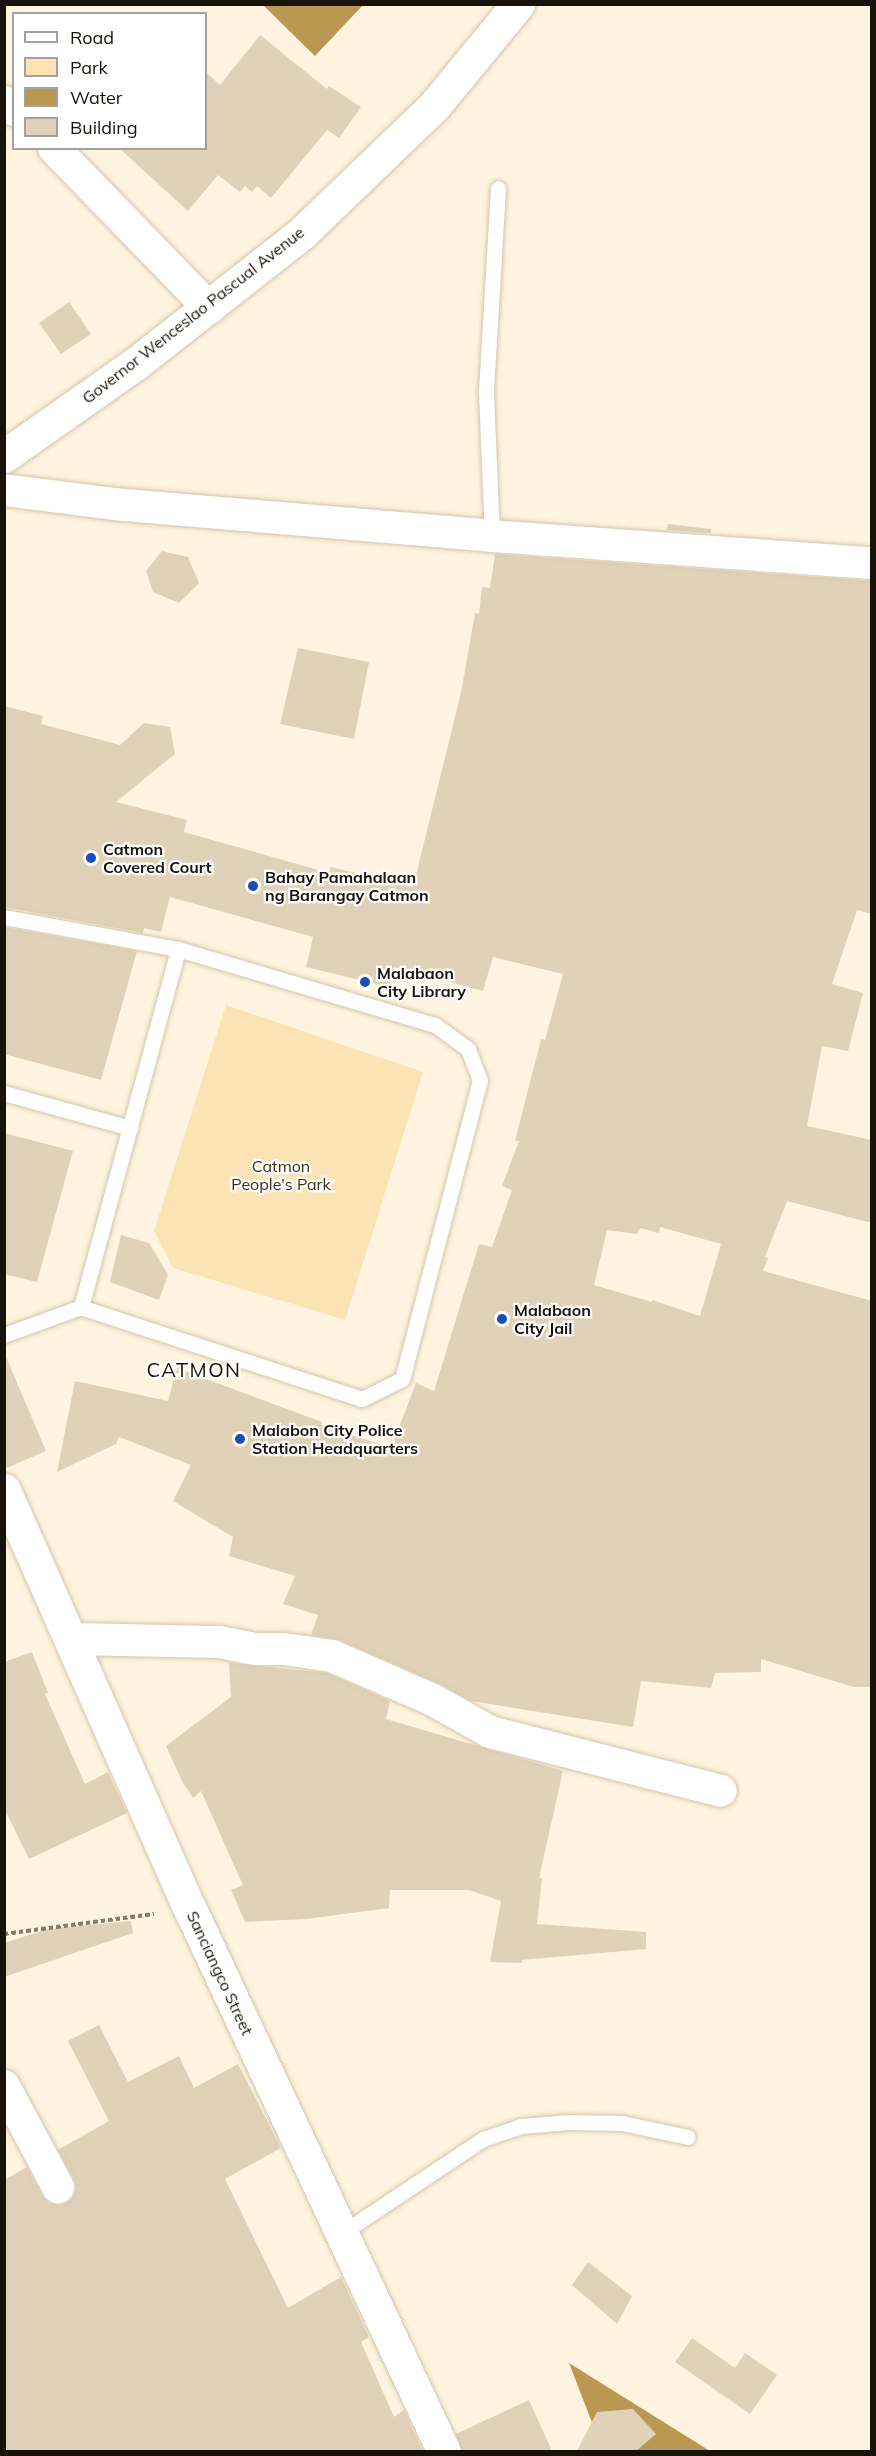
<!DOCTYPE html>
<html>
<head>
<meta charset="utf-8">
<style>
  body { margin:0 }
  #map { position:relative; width:876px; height:2456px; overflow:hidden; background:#fff4df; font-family:Mulish,sans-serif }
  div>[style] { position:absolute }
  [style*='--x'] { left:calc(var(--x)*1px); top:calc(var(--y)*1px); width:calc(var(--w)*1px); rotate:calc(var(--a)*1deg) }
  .green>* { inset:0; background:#fce3b6 }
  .water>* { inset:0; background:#bb9852 }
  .building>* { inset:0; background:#e0d2b9 }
  .path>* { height:4px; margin-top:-2px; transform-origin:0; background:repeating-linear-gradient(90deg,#837b6d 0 4.5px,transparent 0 7.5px) }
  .roads { filter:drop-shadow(0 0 2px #d3c5ac) drop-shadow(0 0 2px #d3c5ac) }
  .service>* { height:15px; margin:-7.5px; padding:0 7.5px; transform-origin:7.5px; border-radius:7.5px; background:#fff }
  .minor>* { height:32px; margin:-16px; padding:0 16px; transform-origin:16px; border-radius:16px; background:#fff }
  .secondary>* { height:33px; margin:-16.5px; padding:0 16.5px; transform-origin:16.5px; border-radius:16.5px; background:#fff }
  .dots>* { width:16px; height:16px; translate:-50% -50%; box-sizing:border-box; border:3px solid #fff; border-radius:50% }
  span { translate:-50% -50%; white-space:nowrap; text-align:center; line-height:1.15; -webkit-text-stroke:4.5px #fff; paint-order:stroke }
  .street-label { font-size:16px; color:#18130a }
  .poi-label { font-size:16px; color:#18130a; font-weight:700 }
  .left { translate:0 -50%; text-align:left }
  .park-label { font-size:16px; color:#3d2e0f }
  .quarter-label { font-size:20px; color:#18130a; letter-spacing:1.5px }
  .frame { position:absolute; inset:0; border:6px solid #18130a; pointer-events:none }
  .legend { position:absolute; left:12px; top:12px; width:195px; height:138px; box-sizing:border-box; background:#fff; border:2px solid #a3a19d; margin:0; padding:8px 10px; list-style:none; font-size:18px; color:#18130a }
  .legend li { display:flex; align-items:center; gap:12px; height:30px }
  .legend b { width:30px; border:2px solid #a3a19d }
</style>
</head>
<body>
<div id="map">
  <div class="green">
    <div style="clip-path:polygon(226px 1005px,423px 1072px,345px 1320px,173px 1268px,154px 1231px)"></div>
  </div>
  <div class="water">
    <div style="clip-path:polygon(263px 5px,363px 5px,315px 56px)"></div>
    <div style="clip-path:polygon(569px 2363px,710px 2451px,603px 2451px)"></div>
  </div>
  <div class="building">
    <div style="clip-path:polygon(260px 35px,327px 89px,329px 86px,361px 107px,339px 138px,327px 130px,271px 198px,257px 186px,252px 192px,245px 186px,240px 192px,218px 175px,188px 211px,119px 148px,206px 148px,206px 72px,220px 85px)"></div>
    <div style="clip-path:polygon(69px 302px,91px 334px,61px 354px,39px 323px)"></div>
    <div style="clip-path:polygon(668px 524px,711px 529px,711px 533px,667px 530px)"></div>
    <div style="clip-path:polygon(162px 551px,188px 557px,199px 583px,179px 603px,153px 592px,146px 571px)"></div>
    <div style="clip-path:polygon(evenodd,495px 554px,872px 581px,872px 914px,857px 910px,832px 984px,863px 993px,848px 1051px,822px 1046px,807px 1126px,872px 1140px,872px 1223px,787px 1201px,765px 1257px,768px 1258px,763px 1271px,872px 1301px,872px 1687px,854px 1687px,761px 1659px,761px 1672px,715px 1673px,711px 1688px,641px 1681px,633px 1727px,471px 1701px,440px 1684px,339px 1640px,311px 1635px,318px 1615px,283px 1604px,295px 1576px,229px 1556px,233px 1537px,173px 1501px,191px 1465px,119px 1437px,116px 1444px,57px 1472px,75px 1381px,168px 1401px,177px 1368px,322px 1422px,321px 1425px,391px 1448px,416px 1383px,434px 1391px,479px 1244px,492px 1247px,512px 1190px,502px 1186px,519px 1141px,515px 1141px,541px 1039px,545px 1040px,563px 974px,493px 957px,483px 991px,394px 967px,389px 987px,306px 967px,313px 937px,170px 897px,161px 932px,144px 928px,143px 933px,4px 907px,4px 706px,43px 716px,41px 724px,120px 745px,144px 723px,170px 727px,175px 754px,116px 802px,187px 820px,184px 832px,329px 873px,331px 867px,413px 887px,461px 693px,475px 613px,479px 614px,482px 587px,490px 588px,495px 554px,660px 1227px,721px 1244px,700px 1316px,652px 1300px,652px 1302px,594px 1285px,607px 1230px,637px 1234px,640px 1228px,659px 1233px,660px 1227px)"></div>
    <div style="clip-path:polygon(298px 648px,369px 662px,354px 739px,280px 724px)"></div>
    <div style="clip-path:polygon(4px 927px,137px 951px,101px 1080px,4px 1054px)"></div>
    <div style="clip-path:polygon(4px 1133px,73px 1151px,37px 1282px,4px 1274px)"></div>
    <div style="clip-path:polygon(121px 1235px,149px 1243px,168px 1275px,159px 1300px,110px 1282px)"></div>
    <div style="clip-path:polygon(4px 1352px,46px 1451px,4px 1469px)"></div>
    <div style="clip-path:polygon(32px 1652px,48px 1693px,45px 1694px,85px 1784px,108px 1772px,127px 1813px,29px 1859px,4px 1808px,4px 1662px)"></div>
    <div style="clip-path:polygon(229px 1663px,327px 1673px,390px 1701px,386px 1719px,563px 1771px,539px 1878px,542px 1878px,537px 1924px,646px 1932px,646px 1949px,522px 1960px,522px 1963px,490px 1962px,501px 1901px,469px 1890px,390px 1890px,389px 1908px,306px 1919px,245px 1922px,231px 1890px,243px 1885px,228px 1852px,201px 1791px,193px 1798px,182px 1781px,166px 1746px,231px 1697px)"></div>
    <div style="clip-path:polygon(131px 1921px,133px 1933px,4px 1977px,4px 1943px,48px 1929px)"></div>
    <div style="clip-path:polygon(99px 2025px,128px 2082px,179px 2056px,194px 2088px,238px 2064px,281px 2148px,225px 2179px,288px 2308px,341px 2277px,369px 2337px,361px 2342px,394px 2417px,404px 2410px,423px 2451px,4px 2451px,4px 2180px,27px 2167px,42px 2195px,49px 2203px,58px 2205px,66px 2203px,74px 2196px,76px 2188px,74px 2179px,58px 2150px,109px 2121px,68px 2041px)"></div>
    <div style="clip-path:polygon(588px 2262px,632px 2296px,617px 2324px,572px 2285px)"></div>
    <div style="clip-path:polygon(692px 2338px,735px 2368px,745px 2353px,777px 2375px,750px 2414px,675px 2362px)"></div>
    <div style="clip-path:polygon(529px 2400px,552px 2451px,462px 2451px,456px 2434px)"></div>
    <div style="clip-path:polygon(633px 2409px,656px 2434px,636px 2451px,577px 2451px,597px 2412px)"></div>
  </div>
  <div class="path">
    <div style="--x:4;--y:1934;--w:151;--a:-7.6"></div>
  </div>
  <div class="roads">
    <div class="service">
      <div style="--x:492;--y:536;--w:146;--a:-92.4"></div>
      <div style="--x:486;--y:390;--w:202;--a:-86.6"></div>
      <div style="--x:4;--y:917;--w:177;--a:10.4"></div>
      <div style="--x:178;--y:949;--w:268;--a:16.5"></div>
      <div style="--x:435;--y:1025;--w:41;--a:36"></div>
      <div style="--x:468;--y:1049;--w:33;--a:69"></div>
      <div style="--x:480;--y:1080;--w:309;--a:104.6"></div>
      <div style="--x:402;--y:1379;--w:45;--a:153.4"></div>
      <div style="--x:362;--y:1399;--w:296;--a:-161.9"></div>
      <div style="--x:81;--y:1307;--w:82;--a:160"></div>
      <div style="--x:4;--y:1093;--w:131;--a:15.5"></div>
      <div style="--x:81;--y:1307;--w:371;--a:-74.8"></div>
      <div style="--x:342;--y:2233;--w:169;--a:-33.7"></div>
      <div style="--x:483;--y:2139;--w:39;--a:-19"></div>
      <div style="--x:520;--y:2126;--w:50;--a:-4.6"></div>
      <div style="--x:570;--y:2122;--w:52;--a:1.1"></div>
      <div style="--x:622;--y:2123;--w:67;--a:12"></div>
    </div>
    <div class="minor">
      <div style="--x:4;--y:102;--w:13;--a:39"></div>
      <div style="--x:54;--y:148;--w:223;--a:45.9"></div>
      <div style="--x:4;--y:490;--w:110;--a:7.3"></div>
      <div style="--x:113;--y:504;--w:380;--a:4.8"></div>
      <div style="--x:492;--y:536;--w:381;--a:4.1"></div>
      <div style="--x:72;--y:1639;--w:147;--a:1.2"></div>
      <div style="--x:219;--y:1642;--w:38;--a:11"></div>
      <div style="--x:256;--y:1649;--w:28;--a:0"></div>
      <div style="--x:284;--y:1649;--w:49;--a:8.3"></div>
      <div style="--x:332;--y:1656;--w:110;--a:23.5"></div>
      <div style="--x:433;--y:1700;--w:65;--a:29.3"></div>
      <div style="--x:490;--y:1732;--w:238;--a:14.3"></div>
      <div style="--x:4;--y:2086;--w:115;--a:61.9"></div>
    </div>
    <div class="secondary">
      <div style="--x:4;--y:456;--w:160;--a:-35.1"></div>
      <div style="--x:135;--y:364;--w:212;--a:-38.1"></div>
      <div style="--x:302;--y:233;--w:185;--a:-43.9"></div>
      <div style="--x:435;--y:105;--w:131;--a:-50.6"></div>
      <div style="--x:4;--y:1490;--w:458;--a:66.1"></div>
      <div style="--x:190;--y:1909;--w:599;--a:64.93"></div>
    </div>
  </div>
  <div class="dots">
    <div style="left:91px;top:858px;background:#1c4cb9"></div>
    <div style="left:253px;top:886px;background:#1c4cb9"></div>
    <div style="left:365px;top:982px;background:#1c4cb9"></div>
    <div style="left:502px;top:1319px;background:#1c4cb9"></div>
    <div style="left:240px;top:1439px;background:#1c4cb9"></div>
  </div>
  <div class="street-label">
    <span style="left:193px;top:315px;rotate:-38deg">Governor Wenceslao Pascual Avenue</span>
    <span style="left:220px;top:1973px;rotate:65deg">Sanciangco Street</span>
  </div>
  <div class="poi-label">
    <span class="left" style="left:103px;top:858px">Catmon<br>Covered Court</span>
    <span class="left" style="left:265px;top:886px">Bahay Pamahalaan<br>ng Barangay Catmon</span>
    <span class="left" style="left:377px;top:982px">Malabaon<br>City Library</span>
    <span class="left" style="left:514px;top:1319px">Malabaon<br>City Jail</span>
    <span class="left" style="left:252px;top:1439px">Malabon City Police<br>Station Headquarters</span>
  </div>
  <div class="park-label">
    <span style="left:281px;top:1175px">Catmon<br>People's Park</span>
  </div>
  <div class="quarter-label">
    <span style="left:194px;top:1369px">CATMON</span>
  </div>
  <div class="frame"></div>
  <ul class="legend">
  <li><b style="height:8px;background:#fff"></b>Road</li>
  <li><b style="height:16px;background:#fce3b6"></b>Park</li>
  <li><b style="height:16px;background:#bb9852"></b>Water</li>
  <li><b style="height:16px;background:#e0d2b9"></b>Building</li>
  </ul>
</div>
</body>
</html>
